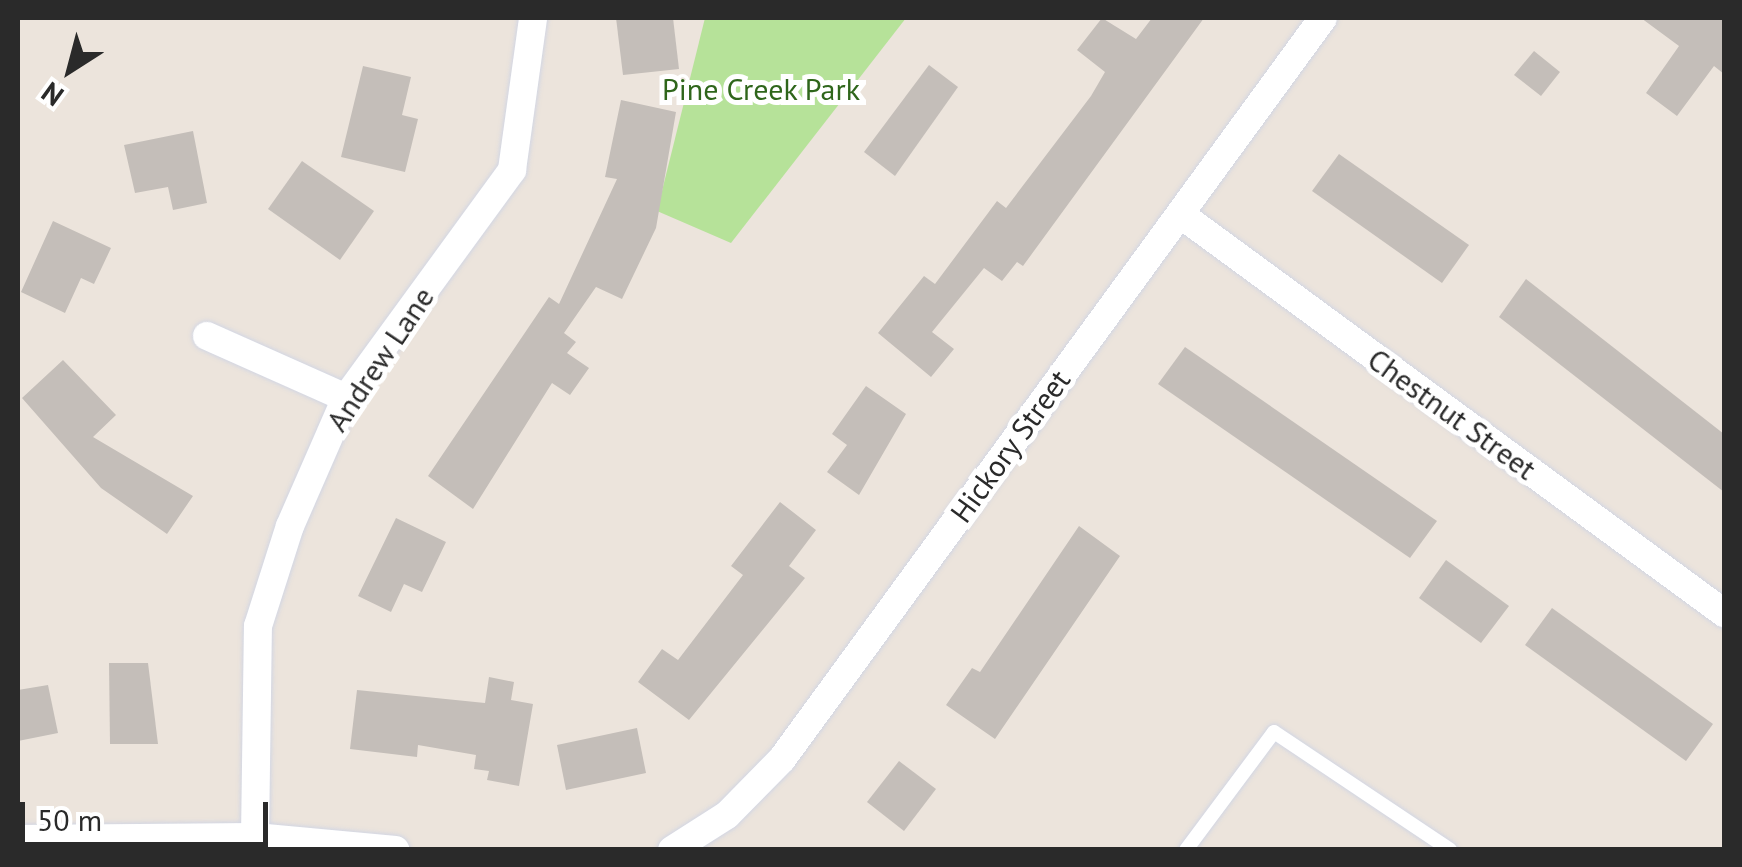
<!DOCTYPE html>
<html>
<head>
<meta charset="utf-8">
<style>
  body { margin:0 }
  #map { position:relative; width:1742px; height:867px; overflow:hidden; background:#ece4dc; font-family:"PT Sans",sans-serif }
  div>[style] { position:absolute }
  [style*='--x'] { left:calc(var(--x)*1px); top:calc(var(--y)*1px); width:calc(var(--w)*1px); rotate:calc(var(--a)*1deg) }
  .green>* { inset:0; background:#b6e299 }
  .building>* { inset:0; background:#c4beb9 }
  .roads { filter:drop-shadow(0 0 2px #d2d6e3) drop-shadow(0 0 2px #d2d6e3) }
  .lane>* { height:14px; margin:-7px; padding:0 7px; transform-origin:7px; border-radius:7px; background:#fff }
  .street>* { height:28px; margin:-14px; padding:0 14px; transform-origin:14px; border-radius:14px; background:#fff }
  span { translate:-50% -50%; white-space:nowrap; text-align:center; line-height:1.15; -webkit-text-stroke:10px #fff; paint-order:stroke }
  .park-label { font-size:30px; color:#2f661b }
  .street-label { font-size:30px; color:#2a2a2a }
  .frame { position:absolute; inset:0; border:20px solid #2a2a2a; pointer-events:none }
  .north { position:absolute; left:20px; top:20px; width:100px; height:100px; -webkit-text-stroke:8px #fff; paint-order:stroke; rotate:216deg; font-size:28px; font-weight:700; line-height:40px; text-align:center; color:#2a2a2a }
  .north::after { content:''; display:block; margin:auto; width:35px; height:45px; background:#2a2a2a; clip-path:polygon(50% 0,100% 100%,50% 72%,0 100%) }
  .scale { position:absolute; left:20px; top:802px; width:248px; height:45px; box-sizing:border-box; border:5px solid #2a2a2a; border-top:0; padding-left:12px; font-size:30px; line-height:35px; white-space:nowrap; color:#2a2a2a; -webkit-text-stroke:8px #fff; paint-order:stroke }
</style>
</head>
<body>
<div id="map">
  <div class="green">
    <div style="clip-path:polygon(705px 18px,906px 18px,731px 243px,657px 211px)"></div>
  </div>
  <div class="building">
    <div style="clip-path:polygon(616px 18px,673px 18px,679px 69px,623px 75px)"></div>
    <div style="clip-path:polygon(1102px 18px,1136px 39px,1152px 18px,1204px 18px,1023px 266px,1017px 262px,1002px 281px,984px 268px,932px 332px,954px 349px,931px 377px,878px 333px,924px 276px,935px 284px,997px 201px,1006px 208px,1091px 96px,1105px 72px,1077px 50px)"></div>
    <div style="clip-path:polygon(1641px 18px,1724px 18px,1724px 74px,1714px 66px,1677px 116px,1646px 93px,1679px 46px)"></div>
    <div style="clip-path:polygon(1534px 51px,1560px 72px,1541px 96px,1514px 75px)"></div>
    <div style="clip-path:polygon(929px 65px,958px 87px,895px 176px,864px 152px)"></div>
    <div style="clip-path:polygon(363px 66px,411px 77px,402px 115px,418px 119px,405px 172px,341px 157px)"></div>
    <div style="clip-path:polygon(621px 100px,676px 112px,656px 228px,622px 299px,596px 287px,564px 333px,576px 342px,567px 353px,589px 368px,570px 395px,552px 383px,473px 509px,428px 476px,549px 297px,559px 304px,617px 179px,605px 177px)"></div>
    <div style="clip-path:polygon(193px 131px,207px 203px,173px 210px,168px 187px,135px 193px,124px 145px)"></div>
    <div style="clip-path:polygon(1339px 154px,1469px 245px,1442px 283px,1312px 191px)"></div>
    <div style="clip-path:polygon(302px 161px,374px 211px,340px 260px,268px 209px)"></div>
    <div style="clip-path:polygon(53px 221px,111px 248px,94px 284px,81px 278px,65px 313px,21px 292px)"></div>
    <div style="clip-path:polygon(1526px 279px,1724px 434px,1724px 492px,1499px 317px)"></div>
    <div style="clip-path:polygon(1185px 347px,1437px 521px,1410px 558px,1158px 384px)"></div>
    <div style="clip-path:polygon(63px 360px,116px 415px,93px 437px,193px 496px,167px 534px,101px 488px,22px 398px)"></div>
    <div style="clip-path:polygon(866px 386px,906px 414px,859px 495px,827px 472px,847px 445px,832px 434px)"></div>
    <div style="clip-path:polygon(780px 502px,816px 530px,789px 566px,805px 578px,689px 720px,638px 682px,662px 649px,678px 660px,743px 575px,731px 566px)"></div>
    <div style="clip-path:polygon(396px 518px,446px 542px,422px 592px,404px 584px,391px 612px,358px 596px)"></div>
    <div style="clip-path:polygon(1079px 526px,1120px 556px,995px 739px,946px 705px,972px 668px,980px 672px)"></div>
    <div style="clip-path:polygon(1446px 560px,1509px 606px,1481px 643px,1419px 598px)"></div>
    <div style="clip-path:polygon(1552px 608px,1713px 724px,1686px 761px,1525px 645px)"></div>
    <div style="clip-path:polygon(109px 663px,148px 663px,158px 744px,110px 744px)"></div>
    <div style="clip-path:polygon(489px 677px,514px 682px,511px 700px,533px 704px,519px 786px,487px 780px,489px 771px,474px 769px,476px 755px,418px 745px,417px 757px,350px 749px,357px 690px,485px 703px)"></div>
    <div style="clip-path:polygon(48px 685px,58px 733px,18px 741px,18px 690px)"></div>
    <div style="clip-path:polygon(637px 728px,646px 773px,566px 790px,557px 745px)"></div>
    <div style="clip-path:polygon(899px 761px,936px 789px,904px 831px,867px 802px)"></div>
  </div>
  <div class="roads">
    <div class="lane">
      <div style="--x:1186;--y:850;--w:147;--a:-53.3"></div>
      <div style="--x:1274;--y:732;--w:212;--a:33.8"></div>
    </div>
    <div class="street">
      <div style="--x:1180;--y:214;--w:675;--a:36.26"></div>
      <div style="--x:207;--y:336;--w:152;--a:24"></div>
      <div style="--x:255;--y:837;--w:211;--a:-89.2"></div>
      <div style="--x:258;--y:626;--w:105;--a:-72.3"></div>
      <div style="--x:290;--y:526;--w:140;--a:-66.4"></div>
      <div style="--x:346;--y:398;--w:282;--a:-53.9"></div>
      <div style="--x:512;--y:170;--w:153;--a:-82.1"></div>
      <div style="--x:18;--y:839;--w:237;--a:-0.5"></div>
      <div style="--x:255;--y:837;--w:141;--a:5.3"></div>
      <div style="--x:672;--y:850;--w:65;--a:-32.5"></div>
      <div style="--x:727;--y:815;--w:78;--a:-45.5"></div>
      <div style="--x:782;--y:759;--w:917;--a:-53.87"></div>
    </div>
  </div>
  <div class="park-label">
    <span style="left:761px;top:89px">Pine Creek Park</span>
  </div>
  <div class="street-label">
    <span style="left:380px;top:359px;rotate:-56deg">Andrew Lane</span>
    <span style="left:1452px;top:414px;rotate:36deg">Chestnut Street</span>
    <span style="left:1010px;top:446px;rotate:-54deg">Hickory Street</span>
  </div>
  <div class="frame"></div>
  <div class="north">N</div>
  <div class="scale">50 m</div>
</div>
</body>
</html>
